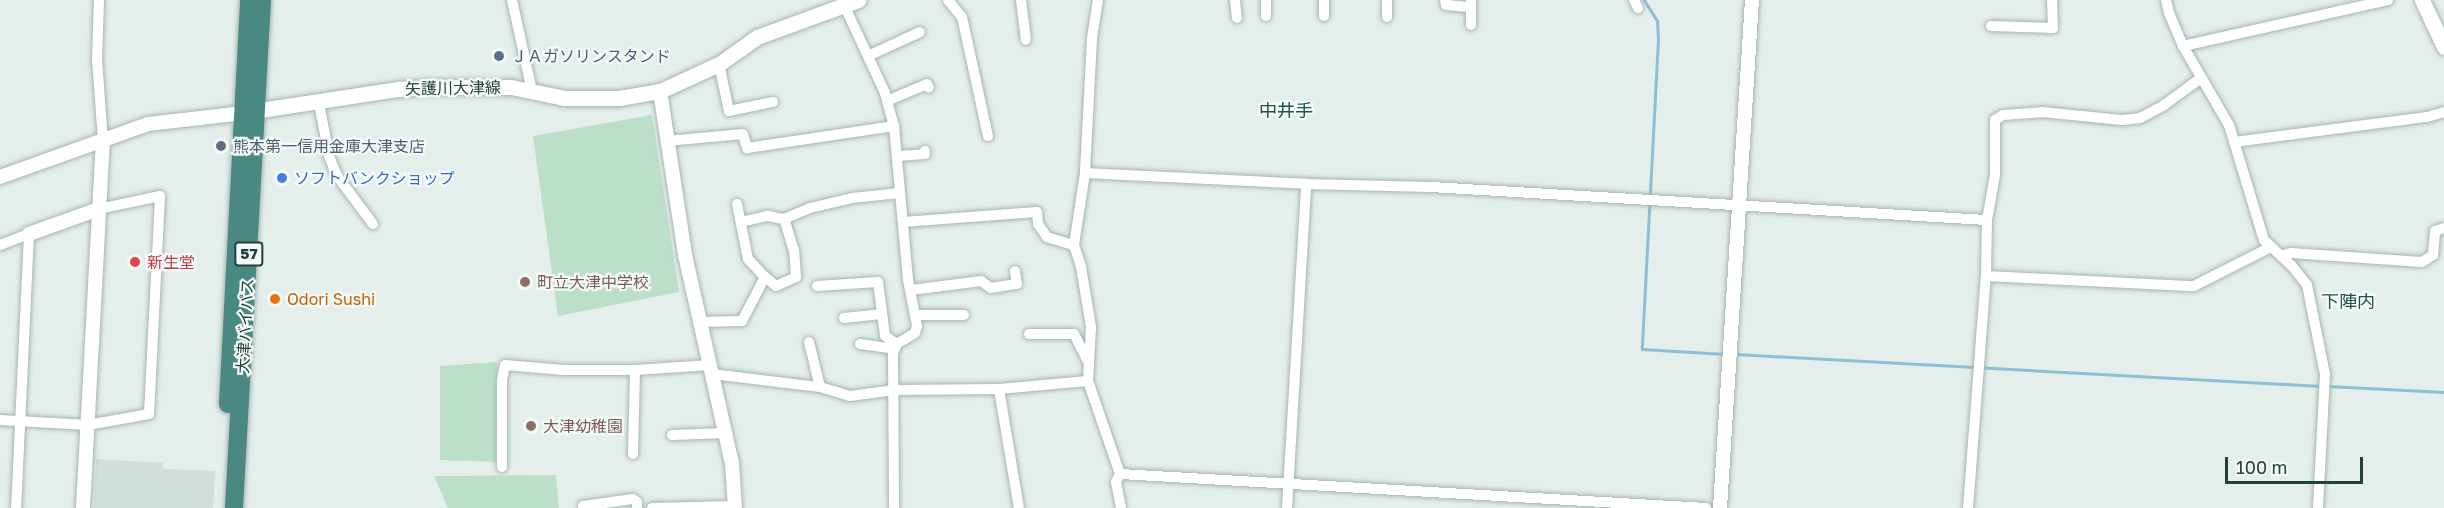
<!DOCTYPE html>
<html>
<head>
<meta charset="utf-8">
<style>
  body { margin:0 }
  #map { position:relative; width:2444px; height:508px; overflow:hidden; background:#e4eeea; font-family:"Golos Text","Noto Sans JP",sans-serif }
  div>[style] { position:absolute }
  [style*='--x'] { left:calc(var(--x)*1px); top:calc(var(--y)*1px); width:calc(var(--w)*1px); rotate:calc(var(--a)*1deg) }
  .built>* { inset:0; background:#d2deda }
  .green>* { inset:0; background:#bcdfca }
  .stream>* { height:3px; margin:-1.5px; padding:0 1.5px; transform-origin:1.5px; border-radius:1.5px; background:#8abfd4 }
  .roads { filter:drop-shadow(0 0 2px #a6b6b2) drop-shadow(0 0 2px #a6b6b2) }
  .minor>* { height:10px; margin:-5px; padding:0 5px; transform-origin:5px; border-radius:5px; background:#fff }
  .tertiary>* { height:14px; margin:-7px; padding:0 7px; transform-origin:7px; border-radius:7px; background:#fff }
  .secondary>* { height:15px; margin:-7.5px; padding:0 7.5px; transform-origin:7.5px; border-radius:7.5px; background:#fff }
  .trunk>* { height:18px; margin:-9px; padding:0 9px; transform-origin:9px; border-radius:9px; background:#4a8982 }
  .dots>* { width:16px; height:16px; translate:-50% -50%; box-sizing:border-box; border:3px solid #f4faf8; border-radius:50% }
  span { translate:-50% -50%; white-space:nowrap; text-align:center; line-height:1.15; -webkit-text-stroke:4.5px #f4faf8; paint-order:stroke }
  .shield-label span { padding:2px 4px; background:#f4faf8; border:2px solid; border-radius:4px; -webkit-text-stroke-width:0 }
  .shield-label { font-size:15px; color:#22403c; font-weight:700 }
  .service-label { font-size:16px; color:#4e5e75 }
  .left { translate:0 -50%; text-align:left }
  .street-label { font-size:16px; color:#22403c }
  .shop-label { font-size:16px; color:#366cbe }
  .health-label { font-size:16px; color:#be3a42 }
  .education-label { font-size:16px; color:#785e54 }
  .food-label { font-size:16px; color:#c56008 }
  .neighbourhood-label { font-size:18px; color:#1d534d }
  .scale { position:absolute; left:2225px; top:457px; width:138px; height:27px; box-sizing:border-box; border:3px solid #22403c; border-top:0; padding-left:8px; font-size:18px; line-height:21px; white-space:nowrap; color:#22403c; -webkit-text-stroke:4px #f4faf8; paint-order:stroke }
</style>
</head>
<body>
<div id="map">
  <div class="built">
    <div style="clip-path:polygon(96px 459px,163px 463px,163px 469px,215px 471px,213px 508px,94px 508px)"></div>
  </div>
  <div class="green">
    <div style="clip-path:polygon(652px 115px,679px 292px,558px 316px,533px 136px)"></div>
    <div style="clip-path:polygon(497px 362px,496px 462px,440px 460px,440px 366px)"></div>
    <div style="clip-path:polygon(556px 475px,559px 508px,448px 508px,434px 476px)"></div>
  </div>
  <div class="stream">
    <div style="--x:1644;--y:0;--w:25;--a:58"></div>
    <div style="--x:1657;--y:21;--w:18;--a:87"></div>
    <div style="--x:1658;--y:39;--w:310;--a:93"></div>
    <div style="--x:1642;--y:349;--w:83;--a:3.4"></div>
    <div style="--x:1735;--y:354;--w:587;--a:3.13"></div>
    <div style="--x:2328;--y:386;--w:116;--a:3"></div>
  </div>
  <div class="roads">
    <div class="minor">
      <div style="--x:99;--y:0;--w:59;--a:91.9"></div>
      <div style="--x:97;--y:59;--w:81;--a:85.8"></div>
      <div style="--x:512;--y:0;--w:93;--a:77.6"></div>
      <div style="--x:948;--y:0;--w:22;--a:51"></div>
      <div style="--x:962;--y:17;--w:122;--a:77.7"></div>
      <div style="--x:1021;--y:0;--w:40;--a:82.9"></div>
      <div style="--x:1098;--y:0;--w:38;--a:99"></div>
      <div style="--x:1092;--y:38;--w:135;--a:93"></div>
      <div style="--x:1085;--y:173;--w:73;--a:98.7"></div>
      <div style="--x:1074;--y:245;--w:23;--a:72"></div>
      <div style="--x:1081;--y:267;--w:61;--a:80.5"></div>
      <div style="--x:1091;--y:327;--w:54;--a:93.2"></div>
      <div style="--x:1088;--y:381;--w:98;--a:71"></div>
      <div style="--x:1120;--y:474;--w:9;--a:117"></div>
      <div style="--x:1116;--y:482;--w:26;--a:79"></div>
      <div style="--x:1235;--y:0;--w:18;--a:84"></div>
      <div style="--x:1266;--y:0;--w:16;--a:90"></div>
      <div style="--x:1324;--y:0;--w:16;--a:90"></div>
      <div style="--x:1445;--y:0;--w:5;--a:79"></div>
      <div style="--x:1446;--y:5;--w:25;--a:5"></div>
      <div style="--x:1634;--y:0;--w:9;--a:63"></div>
      <div style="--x:2166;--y:0;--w:13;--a:77"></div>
      <div style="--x:2169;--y:13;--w:36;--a:67"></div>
      <div style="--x:2183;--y:46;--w:91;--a:59.8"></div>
      <div style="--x:2229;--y:125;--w:120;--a:73.1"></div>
      <div style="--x:2264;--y:240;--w:38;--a:43"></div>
      <div style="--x:2292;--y:266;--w:24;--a:52"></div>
      <div style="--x:2307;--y:285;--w:91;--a:78.6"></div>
      <div style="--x:2325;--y:374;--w:134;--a:93"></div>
      <div style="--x:844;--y:5;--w:97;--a:65"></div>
      <div style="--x:885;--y:93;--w:34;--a:75"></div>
      <div style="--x:894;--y:126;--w:155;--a:84.8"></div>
      <div style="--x:908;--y:280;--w:47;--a:78.9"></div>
      <div style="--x:917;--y:326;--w:7;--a:106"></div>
      <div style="--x:915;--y:333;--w:21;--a:149"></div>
      <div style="--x:897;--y:344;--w:10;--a:114"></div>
      <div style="--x:893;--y:353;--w:155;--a:89.6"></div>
      <div style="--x:1387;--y:17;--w:17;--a:-90"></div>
      <div style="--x:1471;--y:25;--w:25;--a:-90"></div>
      <div style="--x:1991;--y:26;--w:62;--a:1.8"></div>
      <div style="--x:2053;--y:28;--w:28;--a:-92"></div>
      <div style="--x:2183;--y:46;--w:210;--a:-12.6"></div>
      <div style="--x:868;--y:56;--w:57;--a:-24.8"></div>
      <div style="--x:719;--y:64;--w:48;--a:78"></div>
      <div style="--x:729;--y:111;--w:45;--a:-11.6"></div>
      <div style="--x:887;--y:101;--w:43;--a:-23"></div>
      <div style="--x:927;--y:84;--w:4;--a:63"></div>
      <div style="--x:319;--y:103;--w:54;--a:79.3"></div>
      <div style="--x:329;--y:156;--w:22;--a:68"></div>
      <div style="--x:337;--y:176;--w:60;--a:53.1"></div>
      <div style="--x:667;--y:141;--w:76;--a:-5.3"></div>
      <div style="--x:743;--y:134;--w:15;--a:74"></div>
      <div style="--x:747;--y:148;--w:149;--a:-8.5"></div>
      <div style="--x:2234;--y:142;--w:195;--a:-7.4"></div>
      <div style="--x:2427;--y:117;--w:18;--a:-16"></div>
      <div style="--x:898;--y:156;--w:27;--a:-4"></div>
      <div style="--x:925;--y:154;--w:3;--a:-90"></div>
      <div style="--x:1085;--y:173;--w:221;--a:2.8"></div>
      <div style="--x:1306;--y:184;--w:125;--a:1.4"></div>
      <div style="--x:1431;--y:187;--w:557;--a:3.4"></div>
      <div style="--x:737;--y:204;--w:56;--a:78.7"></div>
      <div style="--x:748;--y:259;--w:25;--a:47"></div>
      <div style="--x:741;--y:222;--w:28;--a:-13"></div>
      <div style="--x:768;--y:216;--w:16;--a:11"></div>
      <div style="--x:784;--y:219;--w:28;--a:-23"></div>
      <div style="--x:810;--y:208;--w:43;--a:-13.4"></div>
      <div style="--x:852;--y:198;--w:48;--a:-5.9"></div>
      <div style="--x:903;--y:222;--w:134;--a:-4.3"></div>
      <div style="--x:1037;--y:212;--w:12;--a:85"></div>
      <div style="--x:1038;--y:224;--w:16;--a:55"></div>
      <div style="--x:1047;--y:237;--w:28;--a:17"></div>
      <div style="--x:0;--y:245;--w:31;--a:-21"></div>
      <div style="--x:29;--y:234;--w:274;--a:92.7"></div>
      <div style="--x:2281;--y:256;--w:10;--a:-17"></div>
      <div style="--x:2291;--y:253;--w:131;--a:3.9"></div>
      <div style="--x:2422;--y:262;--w:13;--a:-32"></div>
      <div style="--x:2433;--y:255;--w:24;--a:-85"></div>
      <div style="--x:2435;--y:231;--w:9;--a:-18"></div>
      <div style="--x:1986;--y:276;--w:208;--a:2.8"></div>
      <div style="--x:2194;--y:286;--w:84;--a:-26.9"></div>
      <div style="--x:817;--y:286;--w:61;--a:-3.8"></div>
      <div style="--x:878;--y:282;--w:54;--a:82.6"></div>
      <div style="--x:885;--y:336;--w:14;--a:34"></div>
      <div style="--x:911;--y:290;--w:71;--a:-7.3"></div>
      <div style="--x:981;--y:281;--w:12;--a:35"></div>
      <div style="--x:991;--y:288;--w:26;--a:-9"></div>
      <div style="--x:1017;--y:284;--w:13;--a:-99"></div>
      <div style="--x:915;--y:315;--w:49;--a:0"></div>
      <div style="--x:844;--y:318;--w:38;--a:-6"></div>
      <div style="--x:698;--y:322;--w:44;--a:-1.3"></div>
      <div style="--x:742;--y:321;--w:50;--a:-62.4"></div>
      <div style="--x:765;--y:277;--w:14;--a:39"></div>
      <div style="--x:776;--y:286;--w:22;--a:-24"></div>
      <div style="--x:796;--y:277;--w:26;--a:-94"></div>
      <div style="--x:794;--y:251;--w:34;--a:-107"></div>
      <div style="--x:1029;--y:334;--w:45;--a:0"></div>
      <div style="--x:1074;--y:334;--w:33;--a:63"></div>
      <div style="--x:809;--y:342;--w:46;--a:76.3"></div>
      <div style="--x:860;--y:344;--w:35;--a:8"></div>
      <div style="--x:712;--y:374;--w:109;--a:6.9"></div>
      <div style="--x:820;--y:387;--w:31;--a:17"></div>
      <div style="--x:850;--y:396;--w:45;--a:-7.6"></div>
      <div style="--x:895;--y:390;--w:104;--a:-0.6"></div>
      <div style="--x:999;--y:389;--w:89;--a:-5.1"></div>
      <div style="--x:999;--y:389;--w:121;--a:80.5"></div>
      <div style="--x:0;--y:420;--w:88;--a:3.3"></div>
      <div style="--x:88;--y:425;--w:62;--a:-10.2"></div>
      <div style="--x:149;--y:414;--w:218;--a:-87.1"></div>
      <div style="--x:160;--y:196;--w:62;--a:168"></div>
      <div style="--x:672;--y:435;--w:54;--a:-2.1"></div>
      <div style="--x:633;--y:454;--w:84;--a:-88.6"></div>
      <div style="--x:635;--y:370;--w:75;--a:-3.8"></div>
      <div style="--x:502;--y:467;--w:87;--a:-90"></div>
      <div style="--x:502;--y:380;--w:15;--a:-79"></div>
      <div style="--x:505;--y:365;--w:59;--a:4.8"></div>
      <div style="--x:564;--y:370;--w:71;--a:0"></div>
      <div style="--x:1120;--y:474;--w:587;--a:3.32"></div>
      <div style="--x:584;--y:508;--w:2;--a:-117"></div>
      <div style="--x:583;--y:506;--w:50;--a:-8"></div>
      <div style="--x:633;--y:499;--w:5;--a:37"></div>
      <div style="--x:637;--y:502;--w:6;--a:90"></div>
      <div style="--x:652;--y:508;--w:83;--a:-1.4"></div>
      <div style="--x:1287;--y:508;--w:325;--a:-86.6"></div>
      <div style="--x:1968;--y:508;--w:233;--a:-85.6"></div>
      <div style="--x:1986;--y:276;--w:56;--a:-89"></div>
      <div style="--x:1987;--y:220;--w:46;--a:-79.9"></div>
      <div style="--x:1995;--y:175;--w:55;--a:-90"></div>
      <div style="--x:1995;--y:120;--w:9;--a:-32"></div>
      <div style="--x:2003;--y:115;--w:39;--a:-4"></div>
      <div style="--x:2042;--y:112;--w:80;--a:5.7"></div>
      <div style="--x:2122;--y:120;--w:18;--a:-6"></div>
      <div style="--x:2140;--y:118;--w:27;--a:-28"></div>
      <div style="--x:2164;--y:105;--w:46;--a:-36.1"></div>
    </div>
    <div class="tertiary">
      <div style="--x:660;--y:91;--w:166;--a:81.3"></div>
      <div style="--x:685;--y:255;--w:213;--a:77.3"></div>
      <div style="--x:732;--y:463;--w:45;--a:86.2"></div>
      <div style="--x:0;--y:177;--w:157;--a:-19.7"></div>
      <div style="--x:148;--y:124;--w:96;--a:-6.6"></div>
      <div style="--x:29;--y:234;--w:74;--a:-19.7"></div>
      <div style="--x:83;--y:508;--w:369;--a:-86.9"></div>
      <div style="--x:1720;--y:508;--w:509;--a:-86.4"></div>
    </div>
    <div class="secondary">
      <div style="--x:2422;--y:0;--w:52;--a:64.9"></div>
      <div style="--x:247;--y:112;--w:153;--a:-8.7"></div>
      <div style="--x:398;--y:89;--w:30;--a:-4"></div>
      <div style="--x:428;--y:87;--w:83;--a:0"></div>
      <div style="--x:511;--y:87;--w:54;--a:11.7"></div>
      <div style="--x:564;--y:98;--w:55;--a:0"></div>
      <div style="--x:619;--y:98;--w:42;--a:-9.7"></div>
      <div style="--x:660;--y:91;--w:65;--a:-24.6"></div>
      <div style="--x:719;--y:64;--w:47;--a:-35.4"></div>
      <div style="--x:757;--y:37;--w:108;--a:-20.1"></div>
    </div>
    <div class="trunk">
      <div style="--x:228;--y:404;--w:405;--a:-87"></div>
      <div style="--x:234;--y:508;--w:509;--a:-86.85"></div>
    </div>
  </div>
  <div class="dots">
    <div style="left:499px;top:56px;background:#5c6f8a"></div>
    <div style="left:221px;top:146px;background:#5c6f8a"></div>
    <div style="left:282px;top:178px;background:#3f7fe0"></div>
    <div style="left:135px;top:262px;background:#e0444e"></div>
    <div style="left:525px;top:282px;background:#8d6e63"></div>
    <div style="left:275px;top:299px;background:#e8710a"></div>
    <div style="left:531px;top:426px;background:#8d6e63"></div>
  </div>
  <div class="shield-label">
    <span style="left:249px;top:254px">57</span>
  </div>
  <div class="service-label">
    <span class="left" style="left:511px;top:56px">ＪＡガソリンスタンド</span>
    <span class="left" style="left:233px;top:146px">熊本第一信用金庫大津支店</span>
  </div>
  <div class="street-label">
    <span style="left:453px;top:88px;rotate:-1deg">矢護川大津線</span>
    <span style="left:245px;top:326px;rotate:-87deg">大津バイパス</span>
  </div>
  <div class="shop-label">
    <span class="left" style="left:294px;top:178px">ソフトバンクショップ</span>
  </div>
  <div class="health-label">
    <span class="left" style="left:147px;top:262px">新生堂</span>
  </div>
  <div class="education-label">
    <span class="left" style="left:537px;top:282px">町立大津中学校</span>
    <span class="left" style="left:543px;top:426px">大津幼稚園</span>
  </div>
  <div class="food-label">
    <span class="left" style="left:287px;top:299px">Odori Sushi</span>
  </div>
  <div class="neighbourhood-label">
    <span style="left:1286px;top:110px">中井手</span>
    <span style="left:2348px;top:301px">下陣内</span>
  </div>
  <div class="scale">100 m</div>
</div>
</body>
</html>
